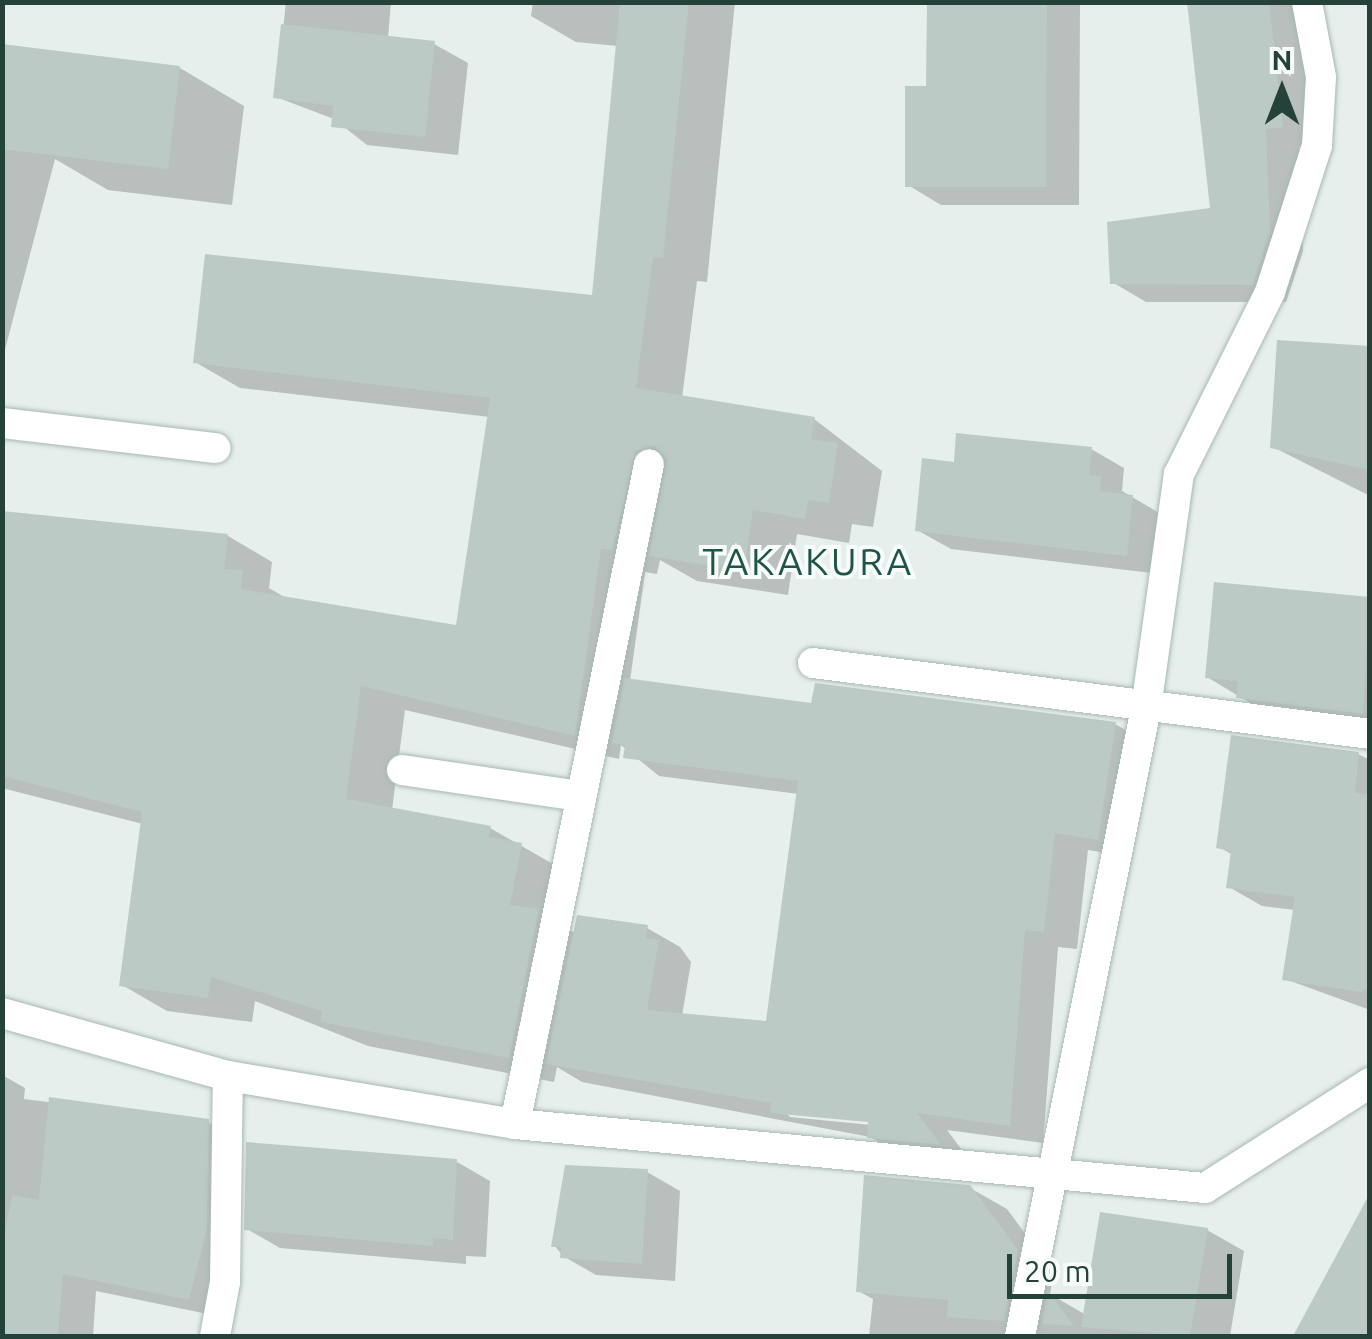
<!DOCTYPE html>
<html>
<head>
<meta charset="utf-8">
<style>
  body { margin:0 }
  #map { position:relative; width:1372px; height:1339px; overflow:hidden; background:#e6efeb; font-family:Ubuntu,sans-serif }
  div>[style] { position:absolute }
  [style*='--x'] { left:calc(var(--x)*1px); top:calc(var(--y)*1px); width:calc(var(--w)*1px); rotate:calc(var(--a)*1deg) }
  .shadow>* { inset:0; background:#0003 }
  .building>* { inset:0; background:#bbcac4 }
  .roads { filter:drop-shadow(0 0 2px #a8b8b2) drop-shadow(0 0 2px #a8b8b2) }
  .minor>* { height:30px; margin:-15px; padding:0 15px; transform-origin:15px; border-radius:15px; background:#fff }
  span { translate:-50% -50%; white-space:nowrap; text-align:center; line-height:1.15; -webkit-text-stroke:8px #f7fbf9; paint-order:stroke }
  .neighbourhood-label { font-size:38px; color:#1f5548; letter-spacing:2.5px }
  .frame { position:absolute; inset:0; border:5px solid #24423a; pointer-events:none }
  .north { position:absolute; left:1232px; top:40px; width:100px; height:100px; -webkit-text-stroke:8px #f7fbf9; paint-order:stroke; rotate:0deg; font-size:28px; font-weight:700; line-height:40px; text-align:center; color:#24423a }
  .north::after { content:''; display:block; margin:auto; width:35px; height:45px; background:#24423a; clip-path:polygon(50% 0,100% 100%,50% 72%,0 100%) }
  .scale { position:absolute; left:1007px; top:1254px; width:225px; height:45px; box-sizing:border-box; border:5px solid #24423a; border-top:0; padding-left:12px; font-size:30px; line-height:35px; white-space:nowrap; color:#24423a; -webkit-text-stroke:8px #f7fbf9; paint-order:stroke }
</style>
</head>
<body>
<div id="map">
  <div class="shadow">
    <div style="clip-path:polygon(286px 2px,391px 2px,388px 38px,434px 44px,468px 63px,458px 155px,367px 145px,334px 119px,276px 97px)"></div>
    <div style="clip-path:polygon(evenodd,533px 2px,735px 2px,707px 282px,697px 281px,682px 398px,814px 419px,882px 471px,873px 527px,852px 524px,849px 543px,797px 534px,788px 595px,697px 581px,660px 560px,657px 574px,645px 572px,630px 681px,813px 706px,1115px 724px,1149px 743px,1131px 857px,1088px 850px,1077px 949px,1058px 947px,1043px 1143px,947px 1130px,971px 1162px,903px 1156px,870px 1137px,582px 1082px,557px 1067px,554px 1082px,368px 1046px,255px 1001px,252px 1022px,167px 1011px,122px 985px,143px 824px,2px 788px,2px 565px,228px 536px,272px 562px,269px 588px,286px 598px,458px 628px,490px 417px,240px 388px,195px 362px,594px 298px,618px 46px,576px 42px,531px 16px,533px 2px,405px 710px,619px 759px,621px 745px,659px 776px,799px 794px,769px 1024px,682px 1016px,691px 962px,680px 947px,647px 928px,575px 933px,556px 922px,565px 871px,490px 828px,392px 810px,405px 710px,533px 2px,785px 1112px,881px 1121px,881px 1126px,790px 1117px,785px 1112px)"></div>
    <div style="clip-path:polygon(929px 2px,1080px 2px,1079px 205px,941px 205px,908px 185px,928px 88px)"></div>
    <div style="clip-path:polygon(1190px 2px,1299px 2px,1316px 145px,1299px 147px,1303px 251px,1286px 302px,1146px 302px,1112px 282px,1212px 210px)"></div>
    <div style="clip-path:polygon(2px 46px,180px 68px,244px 106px,232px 205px,108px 190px,55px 159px,2px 361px)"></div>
    <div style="clip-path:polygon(1370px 346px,1370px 496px,1273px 447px)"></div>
    <div style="clip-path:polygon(1091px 449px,1124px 468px,1122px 491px,1166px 517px,1160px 574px,951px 549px,917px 530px,957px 464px)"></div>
    <div style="clip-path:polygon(1370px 599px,1370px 735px,1285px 724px,1207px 677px)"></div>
    <div style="clip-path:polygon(1358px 754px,1370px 760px,1370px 1010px,1285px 979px,1295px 910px,1262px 906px,1229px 887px,1233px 855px,1219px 847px)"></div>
    <div style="clip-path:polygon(2px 1075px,25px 1088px,24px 1099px,208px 1122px,241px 1141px,222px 1317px,96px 1291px,93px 1336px,2px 1336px)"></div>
    <div style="clip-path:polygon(457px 1162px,490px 1181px,486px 1257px,466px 1256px,466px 1264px,280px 1248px,247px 1229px)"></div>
    <div style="clip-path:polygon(647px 1172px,680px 1191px,675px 1281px,596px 1275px,563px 1256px,554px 1245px)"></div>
    <div style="clip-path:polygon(970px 1188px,1007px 1209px,1054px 1273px,1050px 1294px,1086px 1315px,1207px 1230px,1244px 1251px,1230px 1336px,869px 1336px,873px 1299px,858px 1291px)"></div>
  </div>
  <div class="building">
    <div style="clip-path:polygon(620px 2px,689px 2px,663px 258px,653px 257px,636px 388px,815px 417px,811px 439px,838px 443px,829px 503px,808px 500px,805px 519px,753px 510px,744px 571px,649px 556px,667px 459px,654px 446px,636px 451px,612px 550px,601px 549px,575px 736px,361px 686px,346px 799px,491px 826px,489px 837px,522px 843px,510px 905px,539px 909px,509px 1058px,321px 1022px,322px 1011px,211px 977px,208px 998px,119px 986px,142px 812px,2px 776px,2px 511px,228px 534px,224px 569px,243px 570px,241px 589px,456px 625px,490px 398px,193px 363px,205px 254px,592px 295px)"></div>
    <div style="clip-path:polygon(927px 2px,1047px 2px,1046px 187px,905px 187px,905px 86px,926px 86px)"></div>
    <div style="clip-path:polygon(1187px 2px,1269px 2px,1283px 127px,1266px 129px,1270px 231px,1253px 285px,1110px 284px,1107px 222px,1210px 208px)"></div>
    <div style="clip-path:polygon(281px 24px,435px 41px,425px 137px,331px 127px,333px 106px,273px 98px)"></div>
    <div style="clip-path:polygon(2px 44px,180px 66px,168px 169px,2px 149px)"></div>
    <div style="clip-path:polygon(1277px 340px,1370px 346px,1370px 470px,1270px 448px)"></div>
    <div style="clip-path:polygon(956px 433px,1092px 447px,1089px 475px,1101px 476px,1100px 491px,1133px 495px,1127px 556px,915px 531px,922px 458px,954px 462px)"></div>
    <div style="clip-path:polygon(1214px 582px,1370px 597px,1363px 714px,1236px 698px,1238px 681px,1205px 678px)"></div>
    <div style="clip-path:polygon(625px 678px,811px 703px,815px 683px,1116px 722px,1098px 840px,1055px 833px,1044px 932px,1025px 930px,1010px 1126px,917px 1113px,941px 1145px,867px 1138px,868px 1122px,770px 1113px,771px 1103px,546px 1064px,577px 915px,648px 925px,646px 938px,659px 940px,647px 1010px,766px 1021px,798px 781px,623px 758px,625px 745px,612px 743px)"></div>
    <div style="clip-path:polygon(1231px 735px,1359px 752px,1355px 793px,1370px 795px,1370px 987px,1361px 992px,1282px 980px,1295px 897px,1226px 888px,1231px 851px,1216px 848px)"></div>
    <div style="clip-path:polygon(49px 1097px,209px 1119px,207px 1228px,189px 1300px,63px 1274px,58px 1336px,2px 1336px,2px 1246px,12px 1195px,39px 1200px)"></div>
    <div style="clip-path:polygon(246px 1142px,457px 1159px,453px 1240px,433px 1238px,433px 1246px,244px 1230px)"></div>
    <div style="clip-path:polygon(565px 1165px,648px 1169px,642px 1264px,560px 1258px,561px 1247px,551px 1247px)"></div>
    <div style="clip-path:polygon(864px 1175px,970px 1185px,1018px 1250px,1004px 1321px,947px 1317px,948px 1300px,856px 1292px)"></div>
    <div style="clip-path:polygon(1370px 1193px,1370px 1336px,1293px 1336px)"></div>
    <div style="clip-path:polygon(1100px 1212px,1208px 1228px,1190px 1336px,1081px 1327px)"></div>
    <div style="clip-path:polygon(1048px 1291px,1074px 1326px,1042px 1324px)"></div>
  </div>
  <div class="roads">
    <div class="minor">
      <div style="--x:2;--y:423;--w:215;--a:6.7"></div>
      <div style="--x:813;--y:663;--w:562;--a:7.26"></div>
      <div style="--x:402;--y:770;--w:181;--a:8.3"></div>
      <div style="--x:2;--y:1013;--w:235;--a:15.6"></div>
      <div style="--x:228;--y:1076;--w:291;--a:9.5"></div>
      <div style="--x:515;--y:1124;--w:693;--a:5.3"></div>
      <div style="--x:1205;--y:1188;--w:196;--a:-32.5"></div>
      <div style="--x:515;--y:1124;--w:673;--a:-78.52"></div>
      <div style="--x:215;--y:1336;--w:55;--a:-79.5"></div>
      <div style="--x:225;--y:1282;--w:206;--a:-89.2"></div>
      <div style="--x:1020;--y:1336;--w:641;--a:-78.65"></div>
      <div style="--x:1146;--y:708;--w:236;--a:-82"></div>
      <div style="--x:1179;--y:474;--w:203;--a:-63.4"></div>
      <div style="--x:1270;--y:292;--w:153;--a:-72.2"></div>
      <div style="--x:1317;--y:146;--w:69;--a:-86.7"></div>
      <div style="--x:1321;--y:77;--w:76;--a:-100.6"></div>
    </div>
  </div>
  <div class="neighbourhood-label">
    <span style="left:808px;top:562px">TAKAKURA</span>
  </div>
  <div class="frame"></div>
  <div class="north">N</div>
  <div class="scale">20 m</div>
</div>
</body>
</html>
